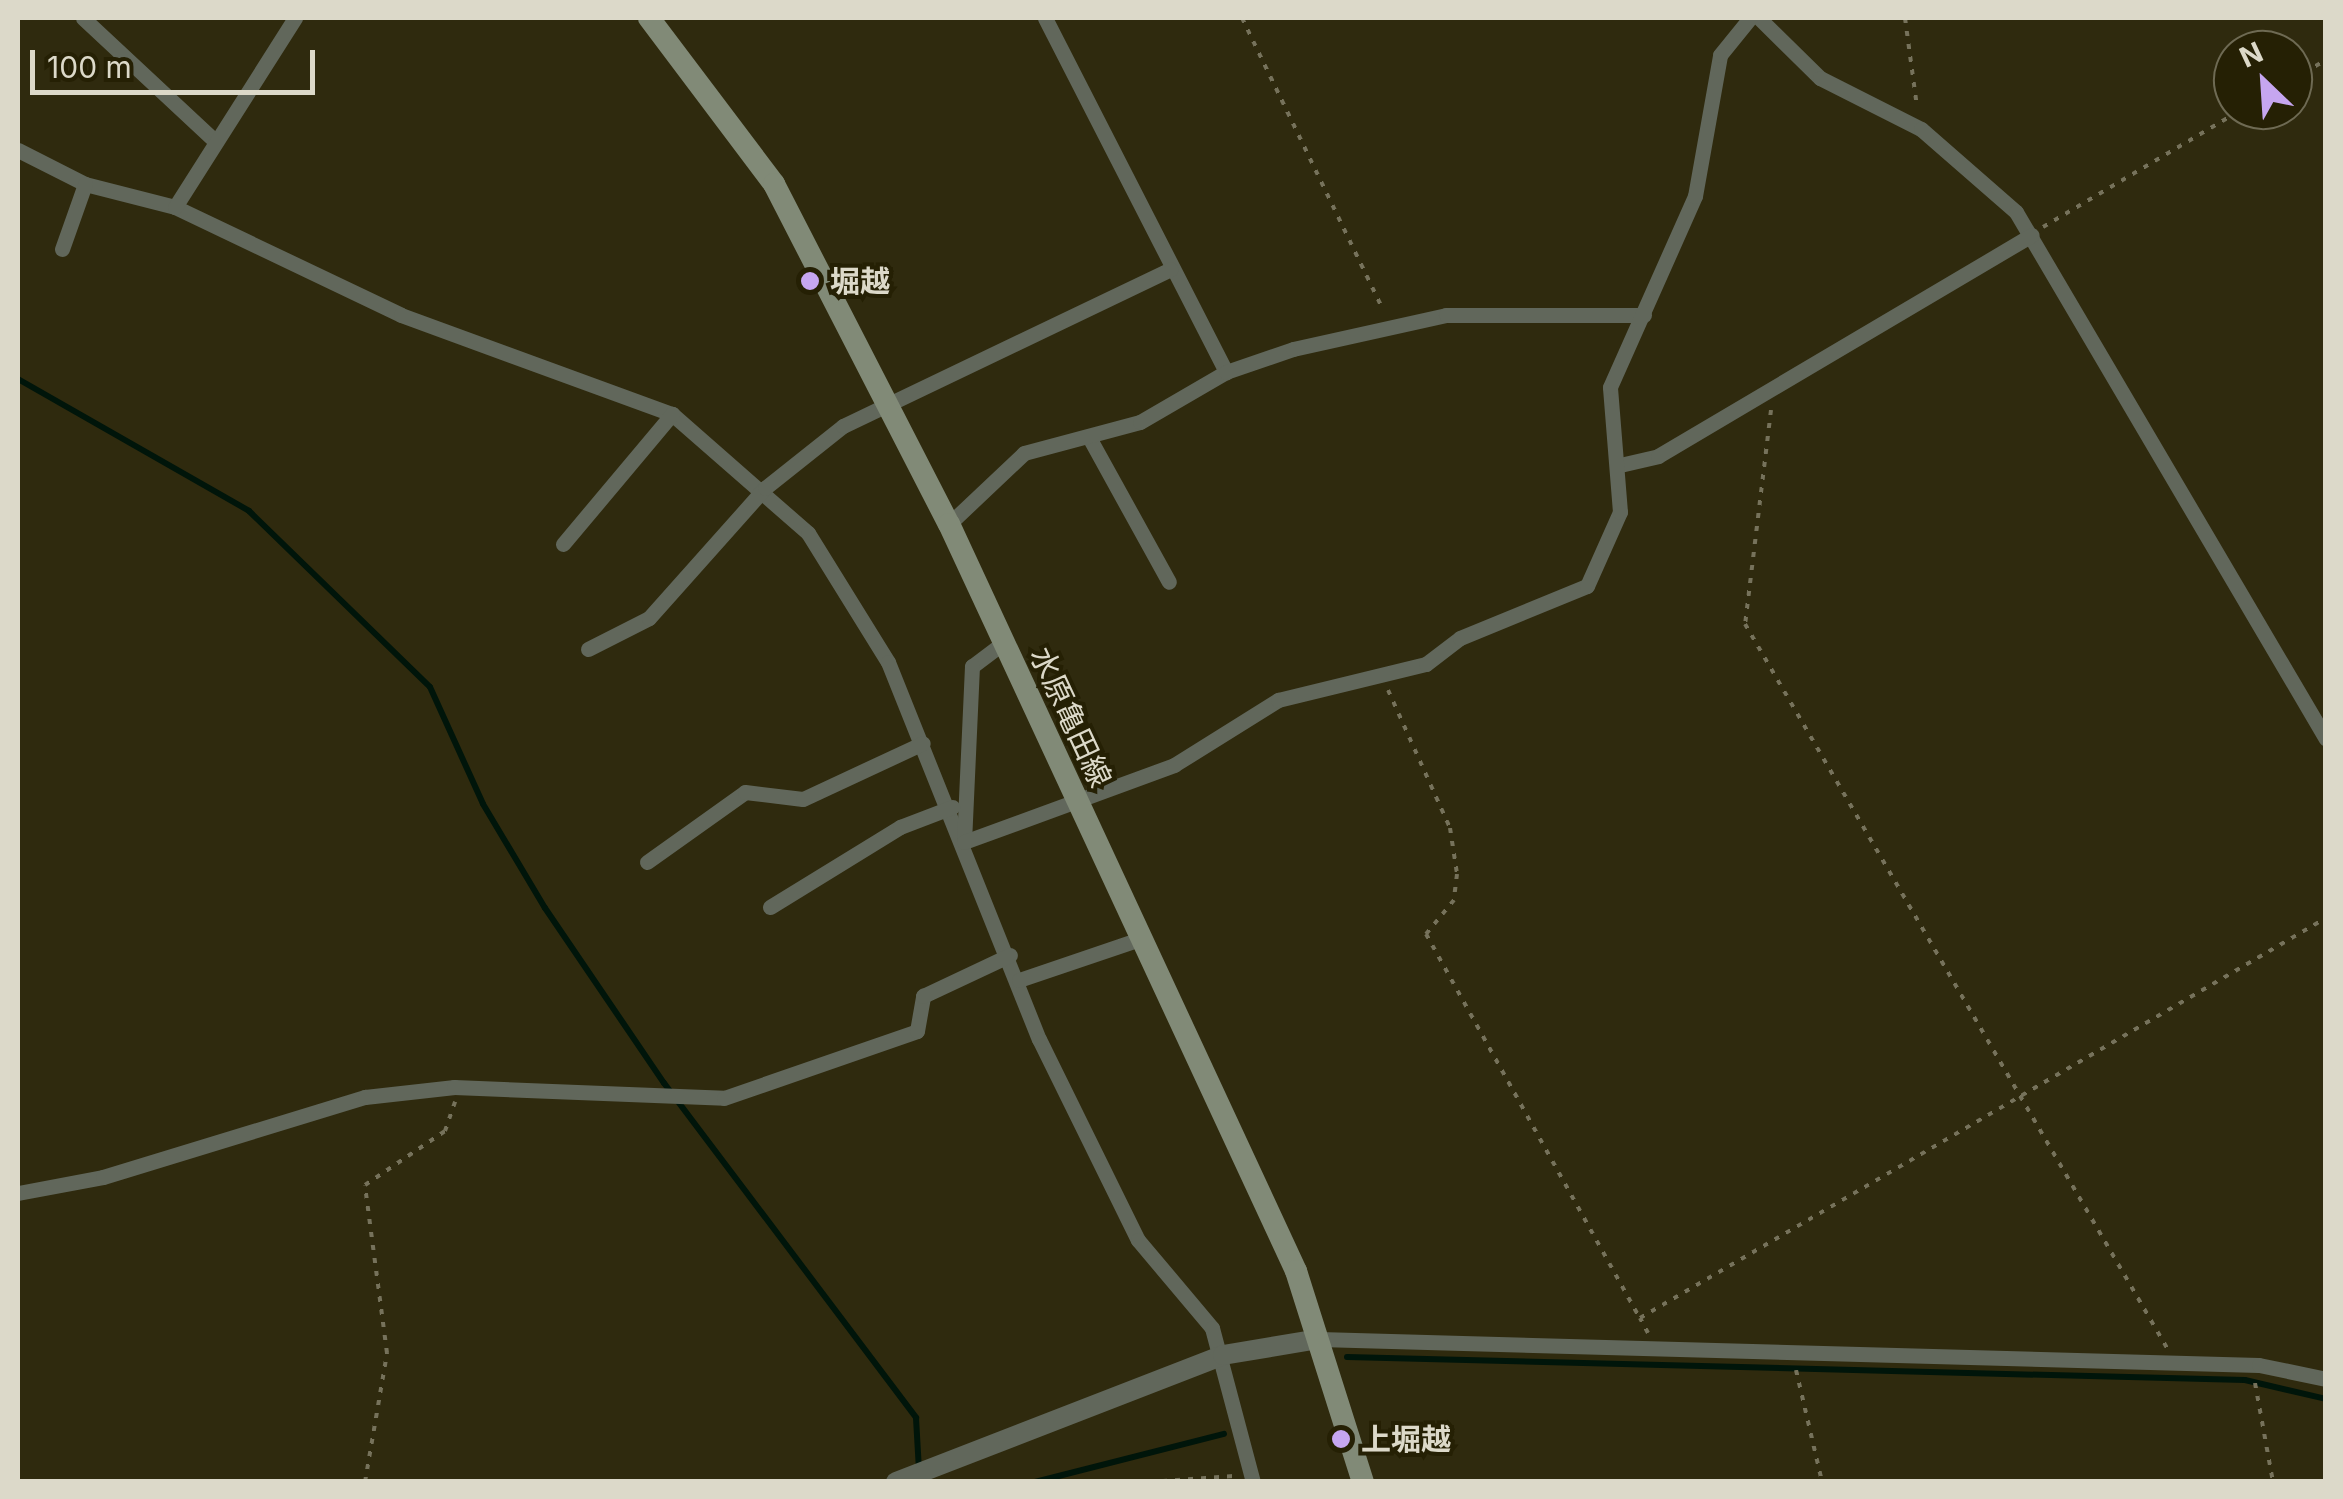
<!DOCTYPE html>
<html>
<head>
<meta charset="utf-8">
<style>
  body { margin:0 }
  #map { position:relative; width:2343px; height:1499px; overflow:hidden; background:#2f2a0e; font-family:Inter,"Noto Sans JP",sans-serif }
  div>[style] { position:absolute }
  [style*='--x'] { left:calc(var(--x)*1px); top:calc(var(--y)*1px); width:calc(var(--w)*1px); rotate:calc(var(--a)*1deg) }
  .stream>* { height:6px; margin:-3px; padding:0 3px; transform-origin:3px; border-radius:3px; background:#00150a }
  .path>* { height:4px; margin-top:-2px; transform-origin:0; background:repeating-linear-gradient(90deg,#76725b 0 5px,transparent 0 13px) }
  .minor>* { height:15px; margin:-7.5px; padding:0 7.5px; transform-origin:7.5px; border-radius:7.5px; background:#61675b }
  .tertiary>* { height:20px; margin:-10px; padding:0 10px; transform-origin:10px; border-radius:10px; background:#61675b }
  .secondary>* { height:22px; margin:-11px; padding:0 11px; transform-origin:11px; border-radius:11px; background:#818a77 }
  .dots>* { width:28px; height:28px; translate:-50% -50%; box-sizing:border-box; border:5px solid #252004; border-radius:50% }
  span { translate:-50% -50%; white-space:nowrap; text-align:center; line-height:1.15; -webkit-text-stroke:8px #252004; paint-order:stroke }
  .poi-label { font-size:30px; color:#dcd9c9; font-weight:700 }
  .left { translate:0 -50%; text-align:left }
  .street-label { font-size:30px; color:#dcd9c9 }
  .frame { position:absolute; inset:0; border:20px solid #dcd9c9; pointer-events:none }
  .north { position:absolute; left:2213px; top:30px; width:100px; height:100px; box-sizing:border-box; background:#252004; border:2px solid #6e6a53; border-radius:50%; rotate:335deg; font-size:28px; font-weight:700; line-height:40px; text-align:center; color:#dcd9c9 }
  .north::after { content:''; display:block; margin:auto; width:35px; height:45px; background:#c6a6f0; clip-path:polygon(50% 0,100% 100%,50% 72%,0 100%) }
  .scale { position:absolute; left:30px; top:50px; width:285px; height:45px; box-sizing:border-box; border:5px solid #dcd9c9; border-top:0; padding-left:12px; font-size:30px; line-height:35px; white-space:nowrap; color:#dcd9c9; -webkit-text-stroke:8px #252004; paint-order:stroke }
</style>
</head>
<body>
<div id="map">
  <div class="stream">
    <div style="--x:18;--y:379;--w:266;--a:29.7"></div>
    <div style="--x:249;--y:511;--w:252;--a:44.2"></div>
    <div style="--x:430;--y:687;--w:128;--a:65.6"></div>
    <div style="--x:483;--y:804;--w:121;--a:59.2"></div>
    <div style="--x:545;--y:908;--w:212;--a:55.8"></div>
    <div style="--x:664;--y:1083;--w:419;--a:53"></div>
    <div style="--x:916;--y:1418;--w:52;--a:86.7"></div>
    <div style="--x:1347;--y:1357;--w:898;--a:1.47"></div>
    <div style="--x:2245;--y:1380;--w:83;--a:13.2"></div>
    <div style="--x:1035;--y:1482;--w:195;--a:-14.3"></div>
  </div>
  <div class="path">
    <div style="--x:1242;--y:18;--w:324;--a:64.2"></div>
    <div style="--x:1905;--y:18;--w:90;--a:82.3"></div>
    <div style="--x:2293;--y:79;--w:38;--a:-30"></div>
    <div style="--x:2043;--y:227;--w:230;--a:-30.6"></div>
    <div style="--x:1771;--y:410;--w:216;--a:96.9"></div>
    <div style="--x:1745;--y:624;--w:838;--a:59.76"></div>
    <div style="--x:1388;--y:690;--w:151;--a:65.8"></div>
    <div style="--x:1450;--y:828;--w:47;--a:81.3"></div>
    <div style="--x:1457;--y:874;--w:26;--a:97"></div>
    <div style="--x:1454;--y:900;--w:44;--a:129.5"></div>
    <div style="--x:1426;--y:934;--w:440;--a:60.9"></div>
    <div style="--x:1648;--y:1333;--w:17;--a:-118"></div>
    <div style="--x:1640;--y:1318;--w:794;--a:-30.25"></div>
    <div style="--x:1796;--y:1370;--w:115;--a:76.9"></div>
    <div style="--x:2255;--y:1383;--w:101;--a:79.7"></div>
    <div style="--x:365;--y:1482;--w:131;--a:-80.3"></div>
    <div style="--x:387;--y:1353;--w:169;--a:-97.5"></div>
    <div style="--x:365;--y:1185;--w:97;--a:-34"></div>
    <div style="--x:445;--y:1131;--w:31;--a:-71"></div>
    <div style="--x:1149;--y:1482;--w:85;--a:-4"></div>
  </div>
  <div class="minor">
    <div style="--x:83;--y:18;--w:180;--a:43"></div>
    <div style="--x:1045;--y:18;--w:398;--a:62.9"></div>
    <div style="--x:1759;--y:18;--w:86;--a:44.5"></div>
    <div style="--x:1820;--y:78;--w:113;--a:26.8"></div>
    <div style="--x:1921;--y:129;--w:126;--a:41.1"></div>
    <div style="--x:2016;--y:212;--w:611;--a:59.53"></div>
    <div style="--x:18;--y:150;--w:75;--a:26.9"></div>
    <div style="--x:85;--y:184;--w:93;--a:14.3"></div>
    <div style="--x:175;--y:207;--w:250;--a:25.5"></div>
    <div style="--x:401;--y:315;--w:289;--a:20.1"></div>
    <div style="--x:672;--y:414;--w:181;--a:41.2"></div>
    <div style="--x:808;--y:533;--w:152;--a:58.2"></div>
    <div style="--x:888;--y:662;--w:406;--a:68.2"></div>
    <div style="--x:1039;--y:1039;--w:224;--a:63.8"></div>
    <div style="--x:1138;--y:1240;--w:115;--a:49.9"></div>
    <div style="--x:1212;--y:1328;--w:159;--a:75.1"></div>
    <div style="--x:175;--y:207;--w:224;--a:-57.6"></div>
    <div style="--x:62;--y:249;--w:69;--a:-70.5"></div>
    <div style="--x:1090;--y:439;--w:163;--a:61.1"></div>
    <div style="--x:1620;--y:465;--w:39;--a:-13"></div>
    <div style="--x:1658;--y:456;--w:434;--a:-30.6"></div>
    <div style="--x:949;--y:524;--w:103;--a:-43.4"></div>
    <div style="--x:1024;--y:453;--w:120;--a:-15"></div>
    <div style="--x:1140;--y:422;--w:99;--a:-30.2"></div>
    <div style="--x:1226;--y:372;--w:71;--a:-18.9"></div>
    <div style="--x:1293;--y:349;--w:157;--a:-12.5"></div>
    <div style="--x:1446;--y:315;--w:198;--a:0"></div>
    <div style="--x:563;--y:544;--w:170;--a:-50"></div>
    <div style="--x:1003;--y:643;--w:39;--a:143"></div>
    <div style="--x:972;--y:666;--w:176;--a:92.6"></div>
    <div style="--x:964;--y:842;--w:224;--a:-20.1"></div>
    <div style="--x:1174;--y:765;--w:123;--a:-32"></div>
    <div style="--x:1278;--y:700;--w:152;--a:-13.7"></div>
    <div style="--x:1426;--y:664;--w:43;--a:-37.4"></div>
    <div style="--x:1460;--y:638;--w:137;--a:-22.3"></div>
    <div style="--x:1587;--y:586;--w:81;--a:-66"></div>
    <div style="--x:1620;--y:512;--w:125;--a:-94.6"></div>
    <div style="--x:1610;--y:387;--w:209;--a:-66"></div>
    <div style="--x:1695;--y:196;--w:143;--a:-79.9"></div>
    <div style="--x:1720;--y:55;--w:48;--a:-51"></div>
    <div style="--x:588;--y:649;--w:68;--a:-26.9"></div>
    <div style="--x:649;--y:618;--w:174;--a:-48.3"></div>
    <div style="--x:765;--y:488;--w:100;--a:-38.5"></div>
    <div style="--x:843;--y:426;--w:363;--a:-25.6"></div>
    <div style="--x:647;--y:862;--w:120;--a:-35.5"></div>
    <div style="--x:745;--y:792;--w:58;--a:6.9"></div>
    <div style="--x:803;--y:799;--w:132;--a:-25"></div>
    <div style="--x:770;--y:907;--w:153;--a:-31.6"></div>
    <div style="--x:900;--y:827;--w:56;--a:-21"></div>
    <div style="--x:1019;--y:980;--w:128;--a:-18.7"></div>
    <div style="--x:18;--y:1193;--w:86;--a:-10.7"></div>
    <div style="--x:103;--y:1177;--w:274;--a:-17"></div>
    <div style="--x:365;--y:1097;--w:90;--a:-6.4"></div>
    <div style="--x:454;--y:1087;--w:270;--a:2.3"></div>
    <div style="--x:724;--y:1098;--w:204;--a:-19.1"></div>
    <div style="--x:917;--y:1031;--w:36;--a:-80"></div>
    <div style="--x:923;--y:996;--w:96;--a:-25.2"></div>
    <div style="--x:1319;--y:1339;--w:940;--a:1.58"></div>
    <div style="--x:2259;--y:1365;--w:68;--a:11.8"></div>
  </div>
  <div class="tertiary">
    <div style="--x:896;--y:1482;--w:351;--a:-21.2"></div>
    <div style="--x:1223;--y:1355;--w:97;--a:-9.5"></div>
  </div>
  <div class="secondary">
    <div style="--x:649;--y:18;--w:208;--a:53"></div>
    <div style="--x:774;--y:184;--w:382;--a:62.8"></div>
    <div style="--x:949;--y:524;--w:824;--a:65.08"></div>
    <div style="--x:1296;--y:1271;--w:221;--a:72.4"></div>
  </div>
  <div class="dots">
    <div style="left:810px;top:281px;background:#c6a6f0"></div>
    <div style="left:1341px;top:1439px;background:#c6a6f0"></div>
  </div>
  <div class="poi-label">
    <span class="left" style="left:830px;top:281px">堀越</span>
    <span class="left" style="left:1361px;top:1439px">上堀越</span>
  </div>
  <div class="street-label">
    <span style="left:1071px;top:717px;rotate:65deg">水原亀田線</span>
  </div>
  <div class="frame"></div>
  <div class="north">N</div>
  <div class="scale">100 m</div>
</div>
</body>
</html>
